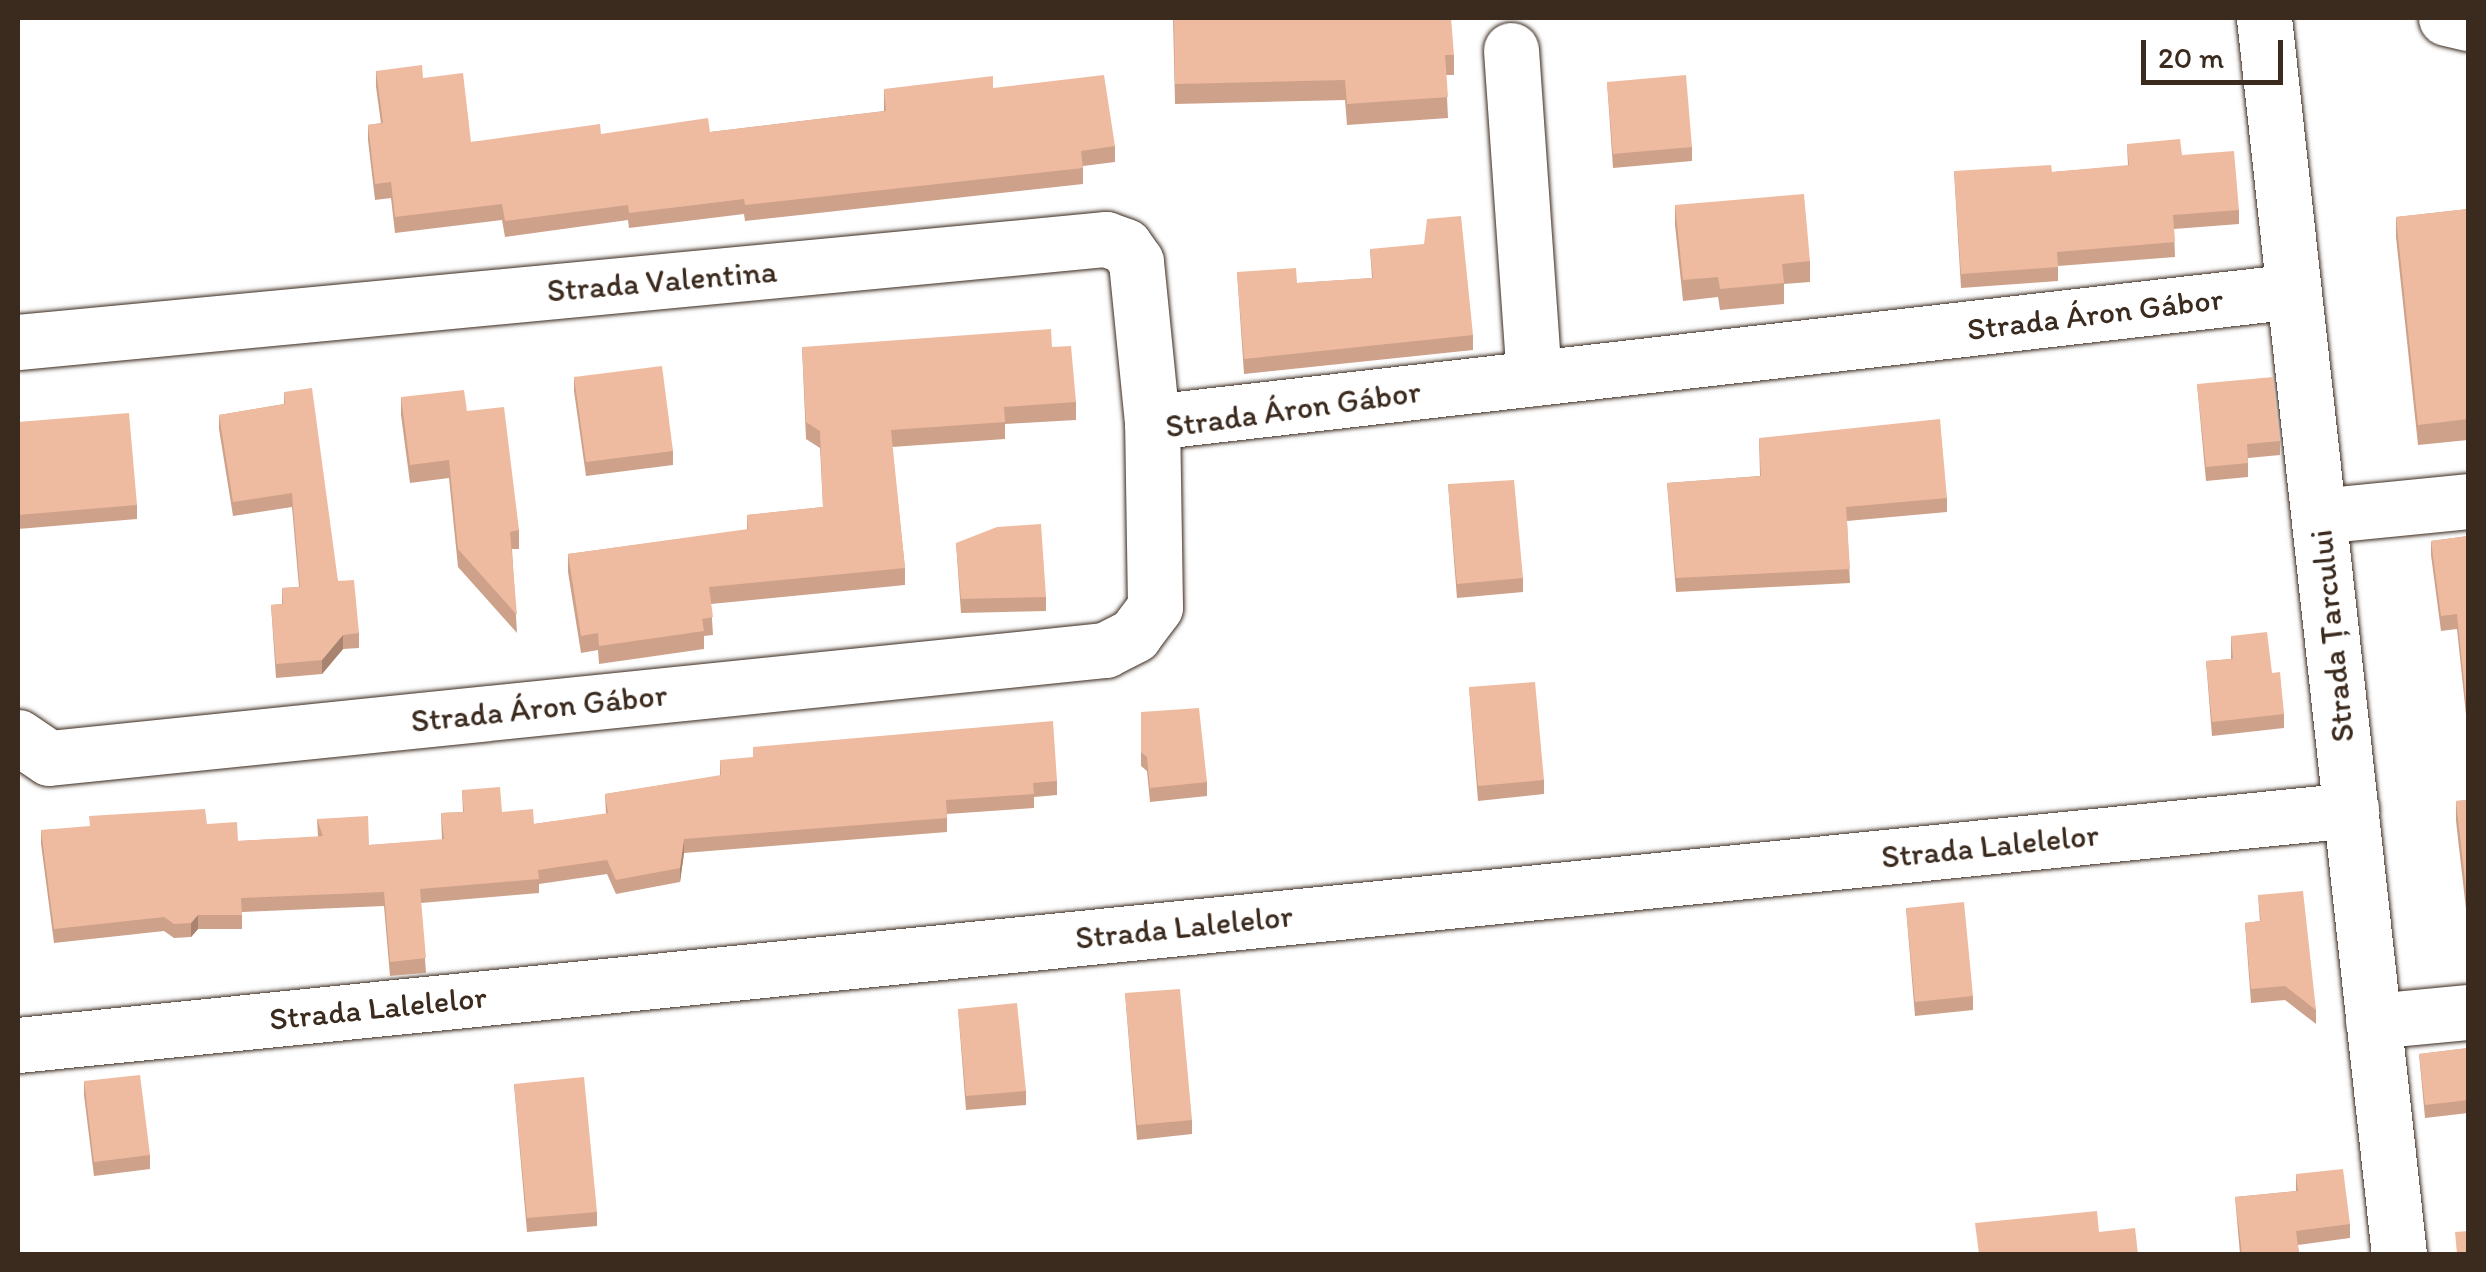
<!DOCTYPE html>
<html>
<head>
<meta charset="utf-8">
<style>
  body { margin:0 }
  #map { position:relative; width:2486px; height:1272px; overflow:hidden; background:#fff; font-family:Itim,sans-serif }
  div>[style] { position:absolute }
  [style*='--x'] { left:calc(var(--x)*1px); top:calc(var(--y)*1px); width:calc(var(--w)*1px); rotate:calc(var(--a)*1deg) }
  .roads { filter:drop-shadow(0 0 2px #3b2a1e) drop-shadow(0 0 2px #3b2a1e) }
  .minor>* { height:55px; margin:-27.5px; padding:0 27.5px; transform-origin:27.5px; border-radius:27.5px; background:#fff }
  .tertiary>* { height:55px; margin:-27.5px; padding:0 27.5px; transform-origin:27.5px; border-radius:27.5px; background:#fff }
  .wall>* { inset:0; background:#cea18a }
  .shaded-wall>* { inset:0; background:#a78370 }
  .building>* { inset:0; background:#efbba0 }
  span { translate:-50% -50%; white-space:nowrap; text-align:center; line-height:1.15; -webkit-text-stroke:9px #fff; paint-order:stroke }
  .street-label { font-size:32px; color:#3b2a1e }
  .frame { position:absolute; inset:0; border:20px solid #3b2a1e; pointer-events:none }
  .scale { position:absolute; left:2141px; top:40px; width:142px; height:45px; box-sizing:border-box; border:5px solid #3b2a1e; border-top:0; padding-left:12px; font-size:30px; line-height:35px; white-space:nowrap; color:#3b2a1e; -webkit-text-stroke:8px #fff; paint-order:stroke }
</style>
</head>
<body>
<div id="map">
  <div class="roads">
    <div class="minor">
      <div style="--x:2446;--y:18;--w:23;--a:13"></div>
      <div style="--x:1511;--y:50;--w:329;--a:86"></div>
      <div style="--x:18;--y:342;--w:1093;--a:-5.41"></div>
      <div style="--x:1106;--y:239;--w:20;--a:20"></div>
      <div style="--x:1125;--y:246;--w:19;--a:55"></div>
      <div style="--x:1136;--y:262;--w:161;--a:84.3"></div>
      <div style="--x:2319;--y:516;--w:150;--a:-5.7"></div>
      <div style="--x:18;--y:737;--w:37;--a:34"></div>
      <div style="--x:49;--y:758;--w:1062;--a:-5.84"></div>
      <div style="--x:1105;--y:650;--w:33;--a:-27"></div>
      <div style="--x:1134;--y:635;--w:35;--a:-53"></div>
      <div style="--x:1155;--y:607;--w:185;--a:-90.9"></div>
      <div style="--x:1152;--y:422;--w:1149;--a:-6.54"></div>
      <div style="--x:2373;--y:1021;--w:95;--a:-5.4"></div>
      <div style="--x:18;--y:1045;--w:2345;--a:-5.75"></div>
    </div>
    <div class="tertiary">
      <div style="--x:2264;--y:18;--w:1243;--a:83.77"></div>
    </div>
  </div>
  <div class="wall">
    <div style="clip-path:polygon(1173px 18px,1454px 55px,1454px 75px,1446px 75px,1448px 118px,1347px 125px,1345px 100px,1175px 104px)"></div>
    <div style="clip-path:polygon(376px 71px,423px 78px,471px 142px,601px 134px,710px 132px,884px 111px,884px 89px,993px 88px,1115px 146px,1115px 162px,1083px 166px,1083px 184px,745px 221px,744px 214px,629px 228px,628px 220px,505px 237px,502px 220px,395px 233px,391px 198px,375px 200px,368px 140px,368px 125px,381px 123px,376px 87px)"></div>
    <div style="clip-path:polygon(1607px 82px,1692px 147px,1692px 161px,1613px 168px)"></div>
    <div style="clip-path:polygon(2127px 144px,2182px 155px,2239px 210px,2239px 224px,2174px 229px,2175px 257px,2058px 266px,2058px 281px,1961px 288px,1954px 171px,2052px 172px,2128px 166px)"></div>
    <div style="clip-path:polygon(1675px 205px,1810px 261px,1810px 282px,1784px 284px,1784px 304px,1720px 310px,1718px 297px,1683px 301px,1675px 225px)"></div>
    <div style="clip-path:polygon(2468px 209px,2468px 440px,2418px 445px,2396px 237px,2396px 217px)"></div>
    <div style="clip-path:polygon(1370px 249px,1473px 335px,1473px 350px,1244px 374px,1237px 272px,1297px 283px,1372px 278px)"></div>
    <div style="clip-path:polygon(802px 347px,1052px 347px,1076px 402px,1076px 420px,1005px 424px,1005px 439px,892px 447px,905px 568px,905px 585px,711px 604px,713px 635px,704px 636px,704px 649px,599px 664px,598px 650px,581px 653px,568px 572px,568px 554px,747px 530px,747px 515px,823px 507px,820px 448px,806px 439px)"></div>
    <div style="clip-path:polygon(574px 377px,673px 451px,673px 465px,586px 476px,574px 391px)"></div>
    <div style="clip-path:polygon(2197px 384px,2280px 441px,2280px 455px,2248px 458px,2248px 477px,2206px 481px)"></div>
    <div style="clip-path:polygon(284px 392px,338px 581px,359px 633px,359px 648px,343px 649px,322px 674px,276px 678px,271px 605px,282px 604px,282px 588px,299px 587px,292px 507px,233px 516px,219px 429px,219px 415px,284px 404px)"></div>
    <div style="clip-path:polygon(401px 397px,467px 411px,519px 530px,519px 549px,512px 549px,517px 633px,458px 567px,449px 478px,410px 483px,401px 415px)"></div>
    <div style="clip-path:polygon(18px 422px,137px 505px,137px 519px,18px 529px)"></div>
    <div style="clip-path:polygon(1759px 438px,1947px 498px,1947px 512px,1847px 521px,1850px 583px,1676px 592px,1667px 483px,1760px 476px)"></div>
    <div style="clip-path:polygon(1448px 484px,1523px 578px,1523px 592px,1457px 598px)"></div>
    <div style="clip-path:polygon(2468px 536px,2468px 734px,2457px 629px,2441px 631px,2431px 555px,2431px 541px)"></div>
    <div style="clip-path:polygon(956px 543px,1046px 597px,1046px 611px,961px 613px)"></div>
    <div style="clip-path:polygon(2231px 636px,2272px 673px,2284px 714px,2284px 728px,2212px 736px,2206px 661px,2231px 659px)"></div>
    <div style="clip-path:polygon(1469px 687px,1544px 780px,1544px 794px,1478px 801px)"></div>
    <div style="clip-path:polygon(1141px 712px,1207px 782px,1207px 796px,1150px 802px,1147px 771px,1141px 766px)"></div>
    <div style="clip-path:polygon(720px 760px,1057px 781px,1057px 795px,1034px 797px,1034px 808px,947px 814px,947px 832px,684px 853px,680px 882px,616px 894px,607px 874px,539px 884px,539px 893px,421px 903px,426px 973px,390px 976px,384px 906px,242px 912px,242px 929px,198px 929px,191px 937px,174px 938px,164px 931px,54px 943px,41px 844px,41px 830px,207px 824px,238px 841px,318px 837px,317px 819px,369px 845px,442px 840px,441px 813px,463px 812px,462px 790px,502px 812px,534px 824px,606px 814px,605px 794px,720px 776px)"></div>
    <div style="clip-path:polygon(2468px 800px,2468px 927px,2456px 821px,2456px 801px)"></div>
    <div style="clip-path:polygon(2258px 895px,2316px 1010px,2316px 1024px,2285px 1000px,2251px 1003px,2245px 923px,2260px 921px)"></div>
    <div style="clip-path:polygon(1906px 908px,1973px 996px,1973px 1010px,1915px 1016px)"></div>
    <div style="clip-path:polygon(1125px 993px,1192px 1120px,1192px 1134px,1137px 1140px)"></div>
    <div style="clip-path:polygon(958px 1009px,1026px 1091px,1026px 1105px,966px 1110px)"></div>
    <div style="clip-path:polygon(2468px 1048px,2468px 1113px,2425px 1118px,2419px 1054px)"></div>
    <div style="clip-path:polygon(84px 1081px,150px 1155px,150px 1169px,94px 1176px,84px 1095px)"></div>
    <div style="clip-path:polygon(514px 1084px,597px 1212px,597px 1226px,527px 1232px)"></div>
    <div style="clip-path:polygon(2296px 1174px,2350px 1224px,2350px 1238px,2298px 1245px,2299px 1254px,2240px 1254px,2235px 1197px,2296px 1191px)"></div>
  </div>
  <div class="shaded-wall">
    <div style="clip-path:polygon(343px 635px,343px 649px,322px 674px,322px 660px)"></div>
    <div style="clip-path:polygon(684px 839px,684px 853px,680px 882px,680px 868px)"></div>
    <div style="clip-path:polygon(198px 915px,198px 929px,191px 937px,191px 923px)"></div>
  </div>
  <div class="building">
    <div style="clip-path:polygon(1174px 18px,1451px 18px,1454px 55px,1445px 55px,1448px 97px,1347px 104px,1345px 80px,1175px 84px)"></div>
    <div style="clip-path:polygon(422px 65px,423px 78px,463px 73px,471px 142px,600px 124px,601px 134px,708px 118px,710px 132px,886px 111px,884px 89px,993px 76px,993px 88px,1104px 75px,1115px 146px,1081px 151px,1083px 168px,745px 205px,744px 199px,629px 213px,628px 205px,505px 221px,502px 204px,395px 217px,391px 182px,375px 184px,368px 125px,383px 123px,376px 71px)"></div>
    <div style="clip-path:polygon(1686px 75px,1692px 147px,1613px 154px,1607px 82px)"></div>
    <div style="clip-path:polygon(2180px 139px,2182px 155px,2234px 151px,2239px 210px,2173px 215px,2175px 242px,2057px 252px,2058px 267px,1961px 274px,1954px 171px,2051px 165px,2052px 172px,2129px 165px,2127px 144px)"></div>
    <div style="clip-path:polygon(1804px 194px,1810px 261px,1782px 264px,1784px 283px,1720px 289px,1718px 277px,1683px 280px,1675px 205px)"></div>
    <div style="clip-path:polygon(2468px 209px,2468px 419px,2418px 425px,2396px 217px)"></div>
    <div style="clip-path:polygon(1461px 216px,1473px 335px,1244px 359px,1237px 272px,1296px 268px,1297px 283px,1373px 278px,1370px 249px,1424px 244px,1427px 219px)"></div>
    <div style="clip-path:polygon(1051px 329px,1052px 347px,1071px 346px,1076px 402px,1004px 407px,1005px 422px,891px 430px,905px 568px,709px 587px,713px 617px,702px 619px,704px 631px,599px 646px,598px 633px,581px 636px,568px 554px,748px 529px,747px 515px,823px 507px,820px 431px,806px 422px,802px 347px)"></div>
    <div style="clip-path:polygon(662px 366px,673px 451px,586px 462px,574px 377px)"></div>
    <div style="clip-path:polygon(2273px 377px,2280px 441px,2247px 444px,2248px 463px,2206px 467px,2197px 384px)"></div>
    <div style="clip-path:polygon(312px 388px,338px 581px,354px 580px,359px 633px,343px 635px,322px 660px,276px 664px,271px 605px,283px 604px,282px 588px,300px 587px,292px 493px,233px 502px,219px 415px,285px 404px,284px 392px)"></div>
    <div style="clip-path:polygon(464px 390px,467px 411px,504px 407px,519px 530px,510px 532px,517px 615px,458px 549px,449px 460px,410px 465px,401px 397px)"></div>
    <div style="clip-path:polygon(129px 413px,137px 505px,18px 515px,18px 422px)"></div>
    <div style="clip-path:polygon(1940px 419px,1947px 498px,1846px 507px,1850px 569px,1676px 578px,1667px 483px,1761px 476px,1759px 438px)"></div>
    <div style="clip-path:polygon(1514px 480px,1523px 578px,1457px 584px,1448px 484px)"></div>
    <div style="clip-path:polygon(1041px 524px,1046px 597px,961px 599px,956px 543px,997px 527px)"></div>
    <div style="clip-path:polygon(2468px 536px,2468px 720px,2457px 614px,2441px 616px,2431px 541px)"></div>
    <div style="clip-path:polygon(2267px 632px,2272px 673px,2280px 672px,2284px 714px,2212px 722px,2206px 661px,2233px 659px,2231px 636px)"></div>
    <div style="clip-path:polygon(1535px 682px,1544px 780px,1478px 786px,1469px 687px)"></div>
    <div style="clip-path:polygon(1199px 708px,1207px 782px,1150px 788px,1147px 757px,1141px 752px,1141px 712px)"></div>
    <div style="clip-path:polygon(1053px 721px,1057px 781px,1033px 783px,1034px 794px,946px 800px,947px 818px,684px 839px,680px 868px,616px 880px,607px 860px,538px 870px,539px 879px,420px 889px,426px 958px,390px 962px,384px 892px,241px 898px,242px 915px,198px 915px,191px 923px,174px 924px,164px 917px,54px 929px,41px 830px,90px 826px,89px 816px,205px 809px,207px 824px,237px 822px,238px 841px,323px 836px,317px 819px,368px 816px,369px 845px,444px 839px,441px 813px,464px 812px,462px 790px,500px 787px,502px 812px,533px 809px,534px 824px,608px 813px,605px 794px,721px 775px,720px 760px,753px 757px,753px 747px)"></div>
    <div style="clip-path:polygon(2468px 800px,2468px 906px,2456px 801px)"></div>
    <div style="clip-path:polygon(2303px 891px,2316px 1010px,2285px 986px,2251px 989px,2245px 923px,2261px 921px,2258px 895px)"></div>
    <div style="clip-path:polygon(1964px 902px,1973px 996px,1915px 1002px,1906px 908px)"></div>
    <div style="clip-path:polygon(1180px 989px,1192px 1120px,1137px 1125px,1125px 993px)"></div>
    <div style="clip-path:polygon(1017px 1003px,1026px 1091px,966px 1096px,958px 1009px)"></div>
    <div style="clip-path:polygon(2468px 1048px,2468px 1100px,2425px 1105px,2419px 1054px)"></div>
    <div style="clip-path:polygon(140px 1075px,150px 1155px,94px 1162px,84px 1081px)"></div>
    <div style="clip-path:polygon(584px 1077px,597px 1212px,527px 1218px,514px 1084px)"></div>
    <div style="clip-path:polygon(2343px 1169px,2350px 1224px,2296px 1231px,2299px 1254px,2242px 1254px,2235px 1197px,2298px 1191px,2296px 1174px)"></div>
    <div style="clip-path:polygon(2097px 1211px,2099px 1232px,2135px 1228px,2138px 1254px,1979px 1254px,1975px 1223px)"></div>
    <div style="clip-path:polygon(2468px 1231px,2468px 1254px,2457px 1254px,2455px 1232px)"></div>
  </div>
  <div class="street-label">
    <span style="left:662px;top:281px;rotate:-5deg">Strada Valentina</span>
    <span style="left:2095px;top:314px;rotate:-7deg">Strada Áron Gábor</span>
    <span style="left:1293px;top:409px;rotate:-8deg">Strada Áron Gábor</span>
    <span style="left:2332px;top:636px;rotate:-96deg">Strada Țarcului</span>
    <span style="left:539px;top:708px;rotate:-6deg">Strada Áron Gábor</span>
    <span style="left:1990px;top:846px;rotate:-6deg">Strada Lalelelor</span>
    <span style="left:1184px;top:927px;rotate:-6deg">Strada Lalelelor</span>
    <span style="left:378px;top:1008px;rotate:-6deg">Strada Lalelelor</span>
  </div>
  <div class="frame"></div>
  <div class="scale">20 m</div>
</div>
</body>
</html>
